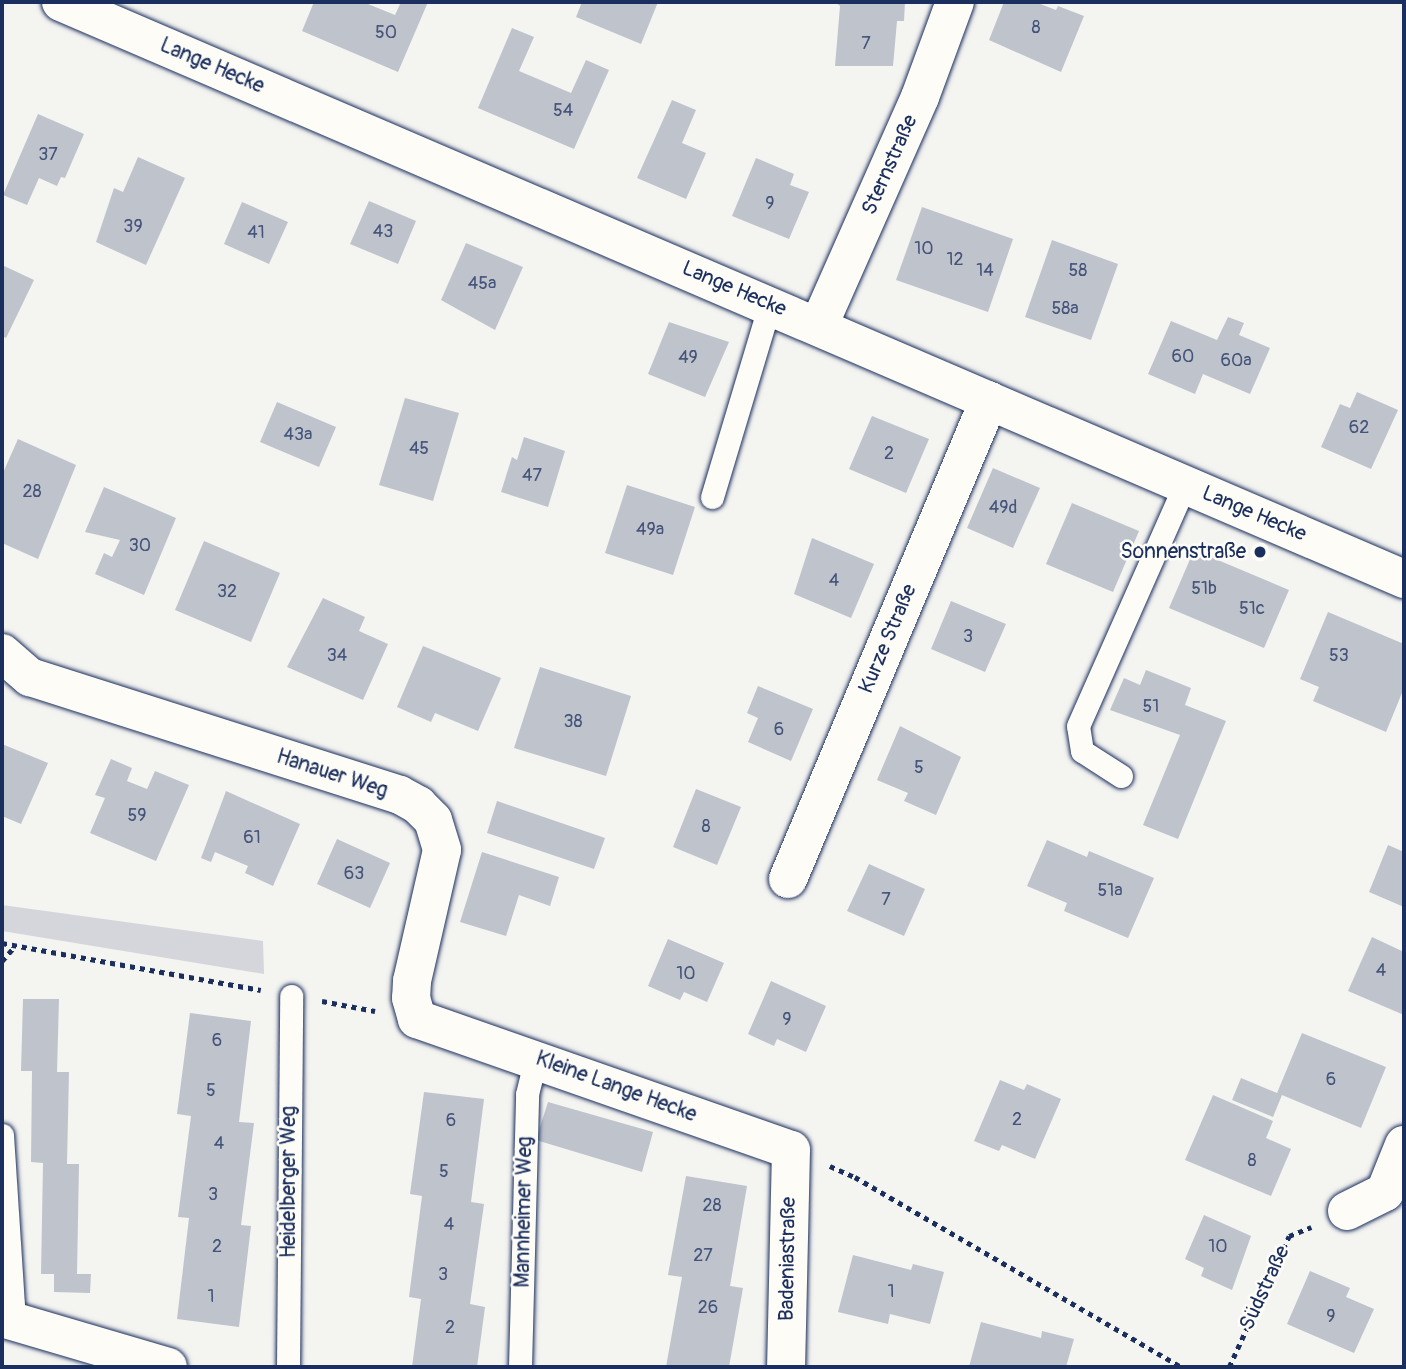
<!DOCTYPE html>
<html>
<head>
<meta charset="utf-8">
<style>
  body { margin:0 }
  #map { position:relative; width:1406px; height:1369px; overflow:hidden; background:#f4f4f1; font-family:Pangolin,sans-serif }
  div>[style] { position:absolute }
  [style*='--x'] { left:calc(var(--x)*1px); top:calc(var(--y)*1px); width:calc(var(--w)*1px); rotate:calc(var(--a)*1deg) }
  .green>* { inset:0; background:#d4d6db }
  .building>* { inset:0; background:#bfc3cc }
  .path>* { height:4.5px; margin-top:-2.25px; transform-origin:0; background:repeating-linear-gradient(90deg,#1b2f5e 0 5px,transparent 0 10px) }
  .roads { filter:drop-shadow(0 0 2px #1b2f5e) drop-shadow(0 0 2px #1b2f5e) }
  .lane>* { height:23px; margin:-11.5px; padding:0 11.5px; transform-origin:11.5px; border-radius:11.5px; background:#fdfcf7 }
  .street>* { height:38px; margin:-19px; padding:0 19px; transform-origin:19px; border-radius:19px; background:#fdfcf7 }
  .dots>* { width:19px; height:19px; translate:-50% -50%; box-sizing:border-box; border:4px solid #fdfcf7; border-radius:50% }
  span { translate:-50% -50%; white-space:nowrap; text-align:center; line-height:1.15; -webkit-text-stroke:5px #fdfcf7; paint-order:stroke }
  .number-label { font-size:18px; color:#44547a }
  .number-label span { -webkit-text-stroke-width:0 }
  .street-label { font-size:21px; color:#1b2f5e }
  .poi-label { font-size:21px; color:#1b2f5e }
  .right { translate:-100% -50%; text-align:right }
  .frame { position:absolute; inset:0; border:4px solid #1b2f5e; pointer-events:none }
</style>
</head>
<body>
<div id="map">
  <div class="green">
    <div style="clip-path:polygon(2px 905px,263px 941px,264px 974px,2px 931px)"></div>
  </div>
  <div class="building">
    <div style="clip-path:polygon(314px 2px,363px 2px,395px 15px,401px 2px,428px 2px,398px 72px,302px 31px)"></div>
    <div style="clip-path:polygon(582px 2px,658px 2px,641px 44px,576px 17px)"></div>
    <div style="clip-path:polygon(835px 2px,905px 2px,904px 21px,897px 21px,893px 66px,835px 66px,840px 6px)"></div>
    <div style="clip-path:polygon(1004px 2px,1035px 2px,1056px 10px,1058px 6px,1084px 16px,1061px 72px,989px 40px)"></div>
    <div style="clip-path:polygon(512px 28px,534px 37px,519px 71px,571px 93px,586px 60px,609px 70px,574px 149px,478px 108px)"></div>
    <div style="clip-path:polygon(672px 100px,696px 110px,682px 143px,706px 153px,686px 199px,637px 178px)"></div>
    <div style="clip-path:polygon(38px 114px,84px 134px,65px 178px,61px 177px,57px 186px,39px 178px,27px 205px,3px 195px)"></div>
    <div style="clip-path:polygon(138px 157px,185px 178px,146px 265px,96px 242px,114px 188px,123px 192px)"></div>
    <div style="clip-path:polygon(756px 158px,794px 174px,790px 185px,809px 192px,789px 239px,732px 216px)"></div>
    <div style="clip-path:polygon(369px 201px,416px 221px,398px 264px,350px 244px)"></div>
    <div style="clip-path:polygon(242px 202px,288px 222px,269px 264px,224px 244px)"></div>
    <div style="clip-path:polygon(922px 207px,1013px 239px,988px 312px,896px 280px)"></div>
    <div style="clip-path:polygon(1052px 240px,1118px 264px,1091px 340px,1025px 317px)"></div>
    <div style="clip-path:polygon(466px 243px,523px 267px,495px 330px,441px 300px)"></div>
    <div style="clip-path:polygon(2px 265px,34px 280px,6px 338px,2px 336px)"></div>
    <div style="clip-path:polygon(1228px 317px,1244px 323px,1239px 335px,1270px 348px,1250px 394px,1203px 374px,1195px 394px,1148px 374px,1171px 321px,1217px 340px)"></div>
    <div style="clip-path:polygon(669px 322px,729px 342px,705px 397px,648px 374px)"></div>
    <div style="clip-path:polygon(1357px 392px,1398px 410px,1371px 469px,1321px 447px,1340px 404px,1350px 408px)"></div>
    <div style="clip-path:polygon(405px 398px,459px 413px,433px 501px,379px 485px)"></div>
    <div style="clip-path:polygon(277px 402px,336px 427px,319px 467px,260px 442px)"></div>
    <div style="clip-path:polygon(872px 416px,929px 439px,906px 493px,849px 469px)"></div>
    <div style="clip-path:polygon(524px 437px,565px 451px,548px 507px,501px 492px,512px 457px,517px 460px)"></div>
    <div style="clip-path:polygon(18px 439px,76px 465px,38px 559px,2px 543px,2px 475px)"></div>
    <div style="clip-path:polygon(993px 468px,1040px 488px,1013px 548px,967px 528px)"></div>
    <div style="clip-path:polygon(627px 485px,695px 507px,673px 575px,605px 553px)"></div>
    <div style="clip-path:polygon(104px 487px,176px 518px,144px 595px,95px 574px,104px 553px,112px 557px,120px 540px,85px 532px)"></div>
    <div style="clip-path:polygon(1072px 503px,1139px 531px,1113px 592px,1046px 564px)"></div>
    <div style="clip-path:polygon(812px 538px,874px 564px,851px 618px,794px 594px)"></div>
    <div style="clip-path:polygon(204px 541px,280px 573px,251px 642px,175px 610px)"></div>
    <div style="clip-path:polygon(1194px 550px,1289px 590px,1264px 648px,1169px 608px)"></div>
    <div style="clip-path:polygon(323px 598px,365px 617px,359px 631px,388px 644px,363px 700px,287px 667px)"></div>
    <div style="clip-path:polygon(951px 601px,1006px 624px,985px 672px,931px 649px)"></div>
    <div style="clip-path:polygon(1328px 612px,1404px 644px,1404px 688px,1386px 732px,1313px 701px,1319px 687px,1300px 679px)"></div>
    <div style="clip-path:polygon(423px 646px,501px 678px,478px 731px,435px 713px,431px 722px,397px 707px)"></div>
    <div style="clip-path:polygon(540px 667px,631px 696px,606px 776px,514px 748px)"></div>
    <div style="clip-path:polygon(1146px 670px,1191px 688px,1185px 705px,1226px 721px,1178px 839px,1143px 825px,1180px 735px,1110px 710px,1124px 678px,1140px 685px)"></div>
    <div style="clip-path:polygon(758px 686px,813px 709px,791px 761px,748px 742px,758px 718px,747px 713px)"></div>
    <div style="clip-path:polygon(900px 726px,961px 757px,936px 815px,904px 801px,908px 793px,877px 780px)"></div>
    <div style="clip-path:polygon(2px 744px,48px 763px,21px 824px,2px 816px)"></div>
    <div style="clip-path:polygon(111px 759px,132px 768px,127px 781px,147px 789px,155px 771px,189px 785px,156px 861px,90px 833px,105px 798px,95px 795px)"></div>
    <div style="clip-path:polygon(696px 789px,741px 807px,717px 865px,673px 847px)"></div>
    <div style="clip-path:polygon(226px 791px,300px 824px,273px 886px,245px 873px,248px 866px,215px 852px,211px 862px,201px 858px)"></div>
    <div style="clip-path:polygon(497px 801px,605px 838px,594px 869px,487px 833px)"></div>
    <div style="clip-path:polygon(337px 839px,390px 863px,370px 908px,317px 884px)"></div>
    <div style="clip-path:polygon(1047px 840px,1087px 857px,1089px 851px,1154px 878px,1128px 938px,1064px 911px,1067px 903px,1027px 886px)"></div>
    <div style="clip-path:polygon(1388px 845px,1404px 852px,1404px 907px,1369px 892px)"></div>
    <div style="clip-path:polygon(482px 852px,559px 877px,550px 906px,519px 895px,506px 936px,460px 922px)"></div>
    <div style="clip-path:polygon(869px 864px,925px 889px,904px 936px,847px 911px)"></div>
    <div style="clip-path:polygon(1372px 937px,1404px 952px,1404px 1015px,1348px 991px)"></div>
    <div style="clip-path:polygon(668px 939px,724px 963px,707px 1002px,684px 992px,680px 1000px,648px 986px)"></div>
    <div style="clip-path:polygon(771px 981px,826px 1006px,806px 1052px,777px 1039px,774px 1046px,748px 1034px)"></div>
    <div style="clip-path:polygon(23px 999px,59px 999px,57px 1072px,69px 1072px,67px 1164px,79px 1164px,77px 1274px,91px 1274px,90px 1293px,54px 1292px,54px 1274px,41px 1274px,43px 1163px,31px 1162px,32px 1071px,21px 1071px)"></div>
    <div style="clip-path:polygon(190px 1013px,251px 1021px,239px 1122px,254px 1123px,241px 1225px,251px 1226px,239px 1327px,177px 1319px,189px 1218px,178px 1217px,191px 1116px,177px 1114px)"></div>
    <div style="clip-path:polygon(1302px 1033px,1386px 1067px,1361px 1128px,1282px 1095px,1273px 1117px,1232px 1100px,1241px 1078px,1277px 1093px)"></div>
    <div style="clip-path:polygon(1000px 1080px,1024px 1090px,1027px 1084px,1061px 1099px,1035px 1159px,1002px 1145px,999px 1151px,974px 1141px)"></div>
    <div style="clip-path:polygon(424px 1092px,484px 1099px,471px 1202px,484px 1204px,470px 1304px,485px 1307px,477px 1367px,412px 1367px,421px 1299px,409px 1297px,422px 1196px,410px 1194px)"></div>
    <div style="clip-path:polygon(1213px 1095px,1273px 1121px,1266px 1138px,1291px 1149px,1271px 1196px,1185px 1160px)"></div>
    <div style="clip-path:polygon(548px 1102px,653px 1132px,642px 1172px,536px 1140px)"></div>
    <div style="clip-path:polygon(686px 1176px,747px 1186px,730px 1286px,743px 1288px,729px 1367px,666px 1367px,682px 1277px,668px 1275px)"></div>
    <div style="clip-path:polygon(1204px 1215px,1251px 1236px,1232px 1290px,1201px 1276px,1204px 1268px,1185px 1259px)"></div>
    <div style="clip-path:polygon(853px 1255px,911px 1270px,913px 1264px,944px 1272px,930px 1324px,890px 1314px,888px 1324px,838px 1312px)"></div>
    <div style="clip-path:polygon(1310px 1271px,1350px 1288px,1346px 1297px,1374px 1309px,1354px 1353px,1287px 1324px)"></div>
    <div style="clip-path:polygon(981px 1322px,1041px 1338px,1042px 1331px,1074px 1339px,1066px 1367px,969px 1367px)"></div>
  </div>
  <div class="path">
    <div style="--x:2;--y:943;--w:263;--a:10.3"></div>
    <div style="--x:2;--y:961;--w:20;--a:-49"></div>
    <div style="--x:322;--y:1001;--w:54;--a:10.7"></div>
    <div style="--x:830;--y:1166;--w:27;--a:24"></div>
    <div style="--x:855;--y:1177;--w:377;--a:30.2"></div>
    <div style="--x:1229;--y:1367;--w:144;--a:-65.4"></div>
    <div style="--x:1289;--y:1236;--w:24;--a:-22"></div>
  </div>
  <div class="roads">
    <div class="lane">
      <div style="--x:712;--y:497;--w:202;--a:-73.3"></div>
      <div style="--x:1121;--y:776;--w:46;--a:-147.3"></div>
      <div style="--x:1082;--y:751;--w:25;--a:-99"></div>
      <div style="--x:1078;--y:726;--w:264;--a:-66.1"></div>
      <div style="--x:2;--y:1135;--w:187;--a:86.3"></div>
      <div style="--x:288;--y:1367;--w:371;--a:-89.5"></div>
      <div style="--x:520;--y:1367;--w:273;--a:-88.5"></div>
      <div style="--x:527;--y:1094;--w:37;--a:-76"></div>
    </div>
    <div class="street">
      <div style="--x:61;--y:2;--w:1462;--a:23.25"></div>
      <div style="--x:819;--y:325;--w:249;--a:-66.1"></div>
      <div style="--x:920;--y:97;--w:101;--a:-69.8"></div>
      <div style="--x:2;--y:653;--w:37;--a:41"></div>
      <div style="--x:30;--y:677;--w:388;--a:17.7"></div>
      <div style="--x:400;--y:795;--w:21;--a:29"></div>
      <div style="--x:418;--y:805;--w:21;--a:45"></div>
      <div style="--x:433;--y:820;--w:31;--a:73"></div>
      <div style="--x:442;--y:850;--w:134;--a:102.9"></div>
      <div style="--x:412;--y:981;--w:17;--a:93"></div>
      <div style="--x:411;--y:998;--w:22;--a:74"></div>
      <div style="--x:417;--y:1019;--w:396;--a:19.3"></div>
      <div style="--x:791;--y:1150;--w:217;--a:91.3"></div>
      <div style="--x:788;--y:879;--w:519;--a:-67.24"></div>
      <div style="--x:1347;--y:1211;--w:42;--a:-26.6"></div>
      <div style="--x:1385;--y:1192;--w:51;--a:-68"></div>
      <div style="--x:2;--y:1318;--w:173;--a:16.4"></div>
    </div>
  </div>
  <div class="dots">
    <div style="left:1260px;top:552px;background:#1b2f5e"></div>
  </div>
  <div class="number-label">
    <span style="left:1036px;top:28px">8</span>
    <span style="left:386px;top:33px">50</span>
    <span style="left:866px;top:44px">7</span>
    <span style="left:563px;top:111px">54</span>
    <span style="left:48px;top:155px">37</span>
    <span style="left:770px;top:204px">9</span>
    <span style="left:133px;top:227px">39</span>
    <span style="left:383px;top:232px">43</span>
    <span style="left:256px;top:233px">41</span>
    <span style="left:924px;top:249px">10</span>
    <span style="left:955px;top:260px">12</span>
    <span style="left:985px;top:271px">14</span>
    <span style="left:1078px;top:271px">58</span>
    <span style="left:482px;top:284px">45a</span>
    <span style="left:1065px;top:309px">58a</span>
    <span style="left:1183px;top:357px">60</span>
    <span style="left:688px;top:358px">49</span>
    <span style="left:1236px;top:361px">60a</span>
    <span style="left:1359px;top:428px">62</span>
    <span style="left:298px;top:435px">43a</span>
    <span style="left:419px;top:449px">45</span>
    <span style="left:889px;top:454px">2</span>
    <span style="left:532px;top:476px">47</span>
    <span style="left:32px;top:492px">28</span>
    <span style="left:1003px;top:508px">49d</span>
    <span style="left:650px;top:530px">49a</span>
    <span style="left:140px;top:546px">30</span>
    <span style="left:834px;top:581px">4</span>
    <span style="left:1204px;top:589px">51b</span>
    <span style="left:227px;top:592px">32</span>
    <span style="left:1252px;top:609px">51c</span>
    <span style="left:968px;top:637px">3</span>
    <span style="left:337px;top:656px">34</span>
    <span style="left:1339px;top:656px">53</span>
    <span style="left:1151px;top:707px">51</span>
    <span style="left:573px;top:722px">38</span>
    <span style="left:779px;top:730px">6</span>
    <span style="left:919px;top:768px">5</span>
    <span style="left:137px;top:816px">59</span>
    <span style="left:706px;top:827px">8</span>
    <span style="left:252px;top:838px">61</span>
    <span style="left:354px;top:874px">63</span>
    <span style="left:1110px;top:891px">51a</span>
    <span style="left:886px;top:900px">7</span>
    <span style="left:1381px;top:971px">4</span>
    <span style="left:686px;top:974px">10</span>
    <span style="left:787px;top:1020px">9</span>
    <span style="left:217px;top:1041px">6</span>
    <span style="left:1331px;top:1080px">6</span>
    <span style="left:211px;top:1091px">5</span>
    <span style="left:1017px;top:1120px">2</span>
    <span style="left:451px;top:1121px">6</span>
    <span style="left:219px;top:1144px">4</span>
    <span style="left:1252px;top:1161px">8</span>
    <span style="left:444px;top:1172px">5</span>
    <span style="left:213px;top:1195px">3</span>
    <span style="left:712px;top:1206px">28</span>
    <span style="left:449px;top:1225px">4</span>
    <span style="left:217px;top:1247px">2</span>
    <span style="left:1218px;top:1247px">10</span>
    <span style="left:703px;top:1256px">27</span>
    <span style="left:443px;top:1275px">3</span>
    <span style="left:891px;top:1292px">1</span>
    <span style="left:211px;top:1297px">1</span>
    <span style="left:708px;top:1308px">26</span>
    <span style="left:1331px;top:1317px">9</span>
    <span style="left:450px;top:1328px">2</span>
  </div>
  <div class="street-label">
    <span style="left:212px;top:66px;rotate:23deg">Lange Hecke</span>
    <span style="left:890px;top:165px;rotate:-66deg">Sternstraße</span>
    <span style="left:734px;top:289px;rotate:23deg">Lange Hecke</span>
    <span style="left:1254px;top:514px;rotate:23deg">Lange Hecke</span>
    <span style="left:888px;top:639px;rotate:-67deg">Kurze Straße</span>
    <span style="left:332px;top:774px;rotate:18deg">Hanauer Weg</span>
    <span style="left:616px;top:1087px;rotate:20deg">Kleine Lange Hecke</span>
    <span style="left:289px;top:1182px;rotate:-90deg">Heidelberger Weg</span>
    <span style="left:524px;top:1212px;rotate:-89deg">Mannheimer Weg</span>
    <span style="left:788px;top:1259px;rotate:-89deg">Badeniastraße</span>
    <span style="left:1265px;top:1288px;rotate:-65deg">Südstraße</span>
  </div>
  <div class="poi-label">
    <span class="right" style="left:1246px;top:552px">Sonnenstraße</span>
  </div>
  <div class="frame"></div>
</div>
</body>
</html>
